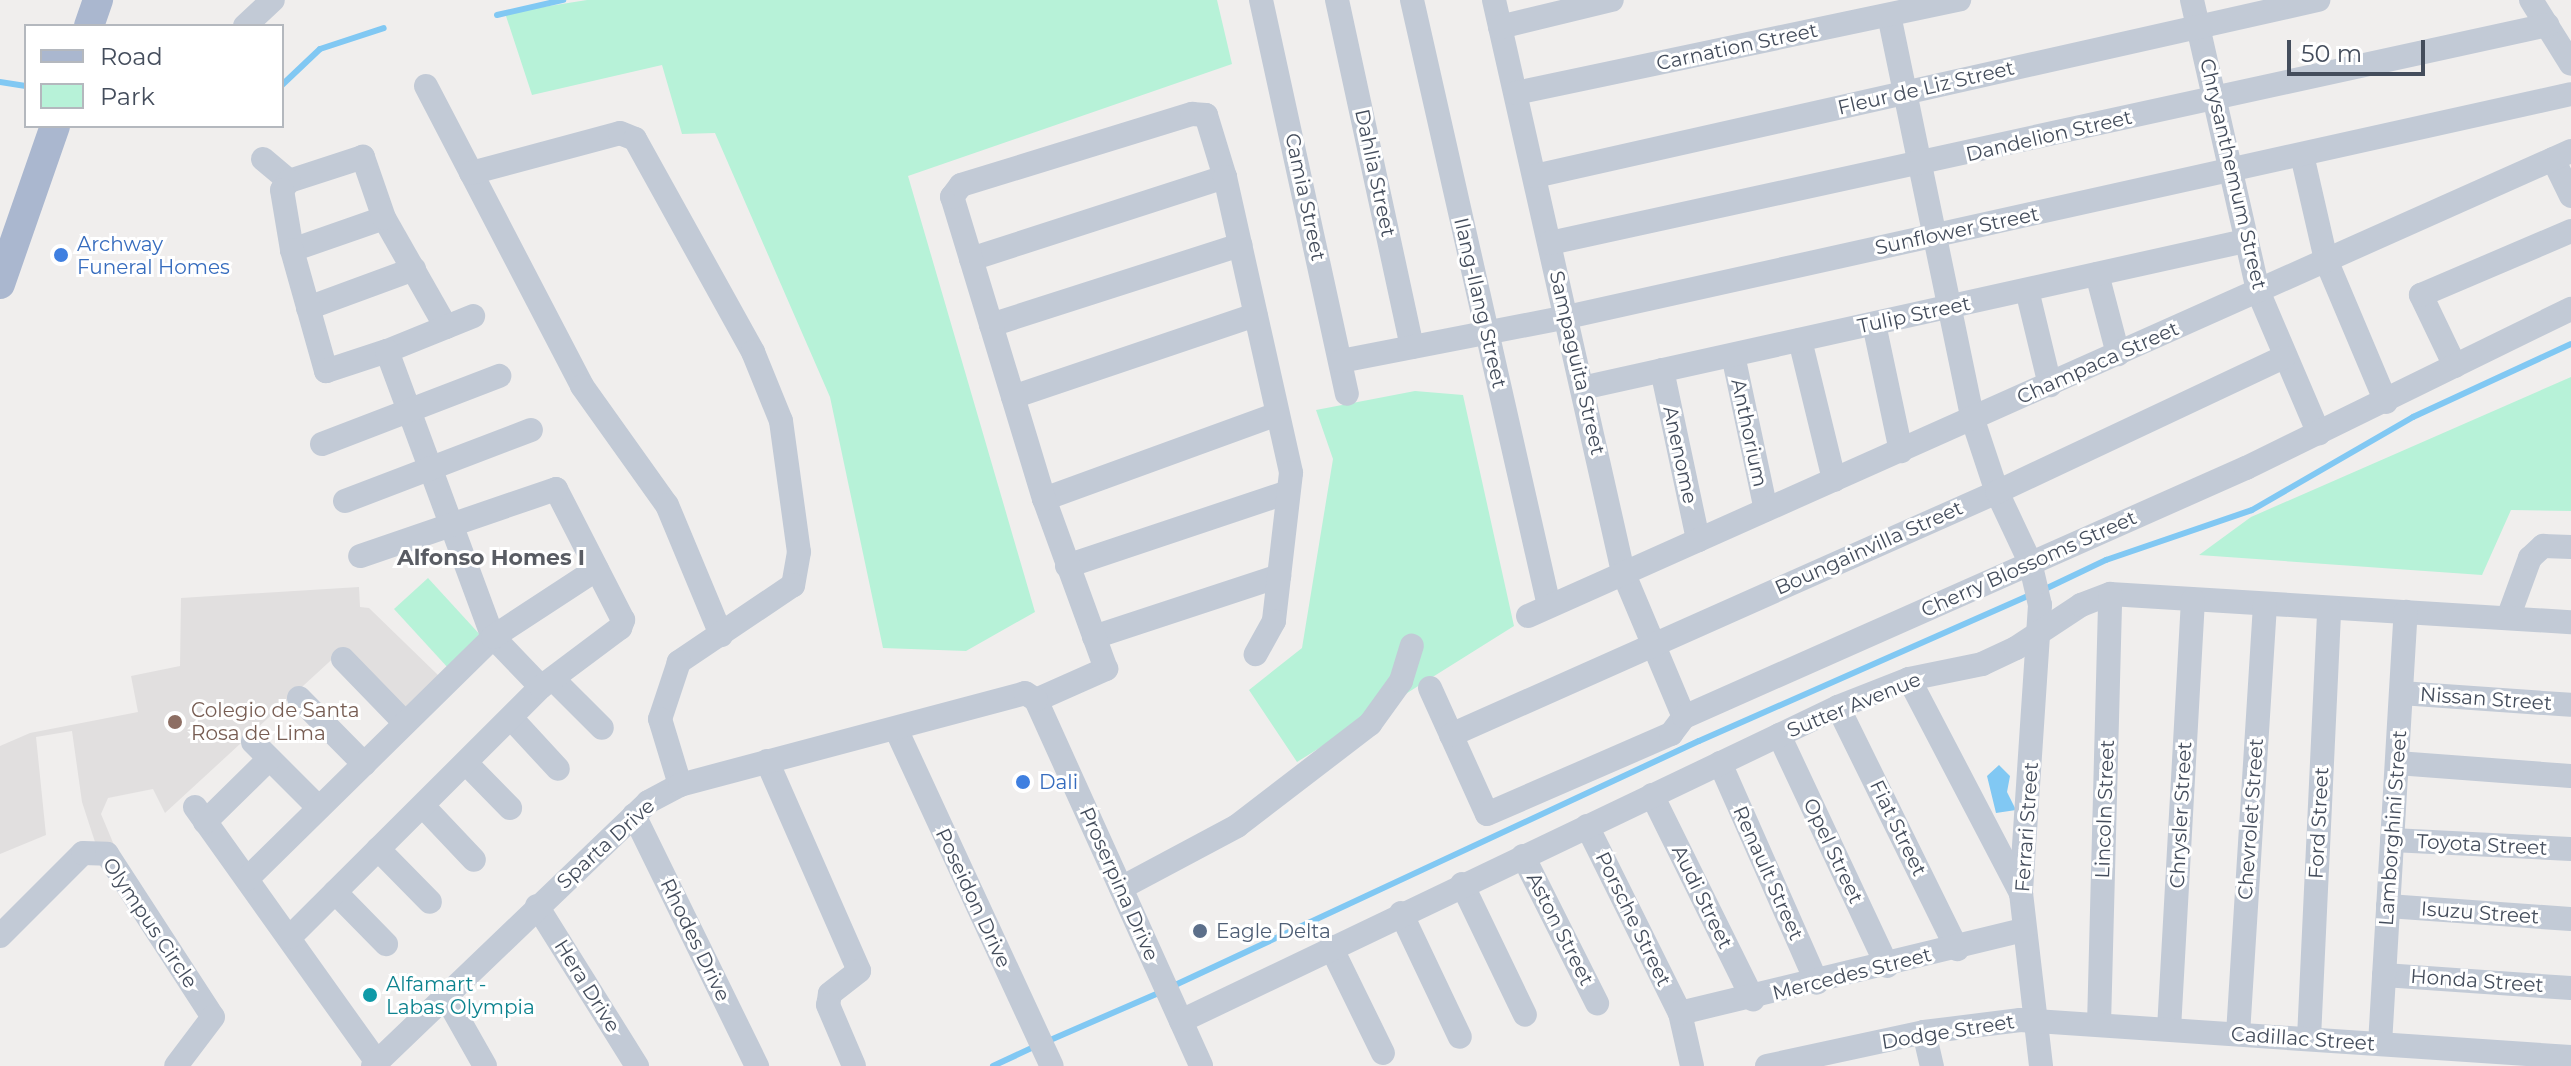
<!DOCTYPE html>
<html>
<head>
<meta charset="utf-8">
<style>
  body { margin:0 }
  #map { position:relative; width:2571px; height:1066px; overflow:hidden; background:#f0eeed; font-family:Montserrat,sans-serif }
  div>[style] { position:absolute }
  [style*='--x'] { left:calc(var(--x)*1px); top:calc(var(--y)*1px); width:calc(var(--w)*1px); rotate:calc(var(--a)*1deg) }
  .education>* { inset:0; background:#e1dfdf }
  .green>* { inset:0; background:#b7f2d8 }
  .water>* { inset:0; background:#81c8f3 }
  .stream>* { height:6px; margin:-3px; padding:0 3px; transform-origin:3px; border-radius:3px; background:#81c8f3 }
  .minor>* { height:24px; margin:-12px; padding:0 12px; transform-origin:12px; border-radius:12px; background:#c2cad6 }
  .major>* { height:30px; margin:-15px; padding:0 15px; transform-origin:15px; border-radius:15px; background:#aab7cf }
  .dots>* { width:22px; height:22px; translate:-50% -50%; box-sizing:border-box; border:4px solid #fff; border-radius:50% }
  span { translate:-50% -50%; white-space:nowrap; text-align:center; line-height:1.15; -webkit-text-stroke:6px #fff; paint-order:stroke }
  .street-label { font-size:20px; color:#444d5c }
  .shop-label { font-size:20px; color:#366cbe }
  .left { translate:0 -50%; text-align:left }
  .education-label { font-size:20px; color:#785e54 }
  .service-label { font-size:20px; color:#4e5e75 }
  .culture-label { font-size:20px; color:#0d838f }
  .neighbourhood-label { font-size:22px; color:#595c63; font-weight:700 }
  .legend { position:absolute; left:24px; top:24px; width:260px; height:104px; box-sizing:border-box; background:#fff; border:2px solid #b4b8be; margin:0; padding:10px 14px; list-style:none; font-size:24px; color:#444d5c }
  .legend li { display:flex; align-items:center; gap:16px; height:40px }
  .legend b { width:40px; border:2px solid #b4b8be }
  .scale { position:absolute; left:2287px; top:40px; width:138px; height:36px; box-sizing:border-box; border:4px solid #444d5c; border-top:0; padding-left:10px; font-size:24px; line-height:28px; white-space:nowrap; color:#444d5c; -webkit-text-stroke:6px #fff; paint-order:stroke }
</style>
</head>
<body>
<div id="map">
  <div class="education">
    <div style="clip-path:polygon(359px 587px,360px 607px,369px 608px,439px 676px,400px 714px,340px 652px,165px 813px,153px 789px,108px 798px,101px 814px,114px 845px,95px 842px,82px 802px,72px 731px,36px 737px,46px 835px,0 854px,0 746px,30px 733px,138px 712px,131px 676px,180px 666px,181px 598px)"></div>
  </div>
  <div class="green">
    <div style="clip-path:polygon(587px 0,1217px 0,1232px 64px,908px 176px,1035px 612px,966px 651px,883px 648px,830px 397px,715px 133px,682px 134px,662px 65px,532px 95px,505px 13px)"></div>
    <div style="clip-path:polygon(2571px 377px,2571px 511px,2511px 510px,2482px 575px,2199px 555px,2251px 517px)"></div>
    <div style="clip-path:polygon(1415px 391px,1463px 395px,1514px 626px,1297px 762px,1249px 690px,1302px 648px,1333px 459px,1316px 410px)"></div>
    <div style="clip-path:polygon(428px 578px,483px 638px,449px 669px,394px 609px)"></div>
  </div>
  <div class="water">
    <div style="clip-path:polygon(1999px 765px,2010px 776px,2007px 792px,2016px 810px,1996px 813px,1987px 776px)"></div>
  </div>
  <div class="stream">
    <div style="--x:497;--y:15;--w:68;--a:-12.8"></div>
    <div style="--x:0;--y:82;--w:26;--a:9"></div>
    <div style="--x:282;--y:85;--w:52;--a:-43.5"></div>
    <div style="--x:320;--y:49;--w:67;--a:-18.2"></div>
    <div style="--x:2043;--y:590;--w:70;--a:-25.5"></div>
    <div style="--x:2106;--y:560;--w:154;--a:-18.9"></div>
    <div style="--x:2252;--y:510;--w:186;--a:-30"></div>
    <div style="--x:2413;--y:417;--w:174;--a:-24.8"></div>
    <div style="--x:1173;--y:986;--w:580;--a:-24.98"></div>
    <div style="--x:1699;--y:741;--w:365;--a:-23.8"></div>
    <div style="--x:1048;--y:1041;--w:125;--a:-23.5"></div>
    <div style="--x:993;--y:1066;--w:50;--a:-25"></div>
  </div>
  <div class="minor">
    <div style="--x:1261;--y:0;--w:403;--a:77.7"></div>
    <div style="--x:1337;--y:0;--w:355;--a:77.8"></div>
    <div style="--x:1412;--y:0;--w:621;--a:77.26"></div>
    <div style="--x:1494;--y:0;--w:586;--a:77.29"></div>
    <div style="--x:1623;--y:572;--w:157;--a:67.2"></div>
    <div style="--x:2192;--y:0;--w:298;--a:77.2"></div>
    <div style="--x:2258;--y:291;--w:155;--a:66.9"></div>
    <div style="--x:2531;--y:0;--w:75;--a:58"></div>
    <div style="--x:1889;--y:15;--w:414;--a:78.3"></div>
    <div style="--x:1973;--y:420;--w:76;--a:71.6"></div>
    <div style="--x:1997;--y:492;--w:77;--a:64.8"></div>
    <div style="--x:2030;--y:562;--w:44;--a:76.9"></div>
    <div style="--x:2040;--y:605;--w:289;--a:93.8"></div>
    <div style="--x:2021;--y:893;--w:174;--a:83.4"></div>
    <div style="--x:245;--y:26;--w:38;--a:-43"></div>
    <div style="--x:1500;--y:27;--w:115;--a:-13.6"></div>
    <div style="--x:426;--y:86;--w:338;--a:62.5"></div>
    <div style="--x:582;--y:386;--w:146;--a:54.5"></div>
    <div style="--x:667;--y:505;--w:141;--a:67.4"></div>
    <div style="--x:1516;--y:93;--w:453;--a:-11.9"></div>
    <div style="--x:2302;--y:155;--w:108;--a:77.1"></div>
    <div style="--x:2326;--y:260;--w:154;--a:67.1"></div>
    <div style="--x:263;--y:159;--w:34;--a:40"></div>
    <div style="--x:2553;--y:159;--w:41;--a:64.1"></div>
    <div style="--x:471;--y:173;--w:154;--a:-15"></div>
    <div style="--x:620;--y:133;--w:16;--a:22"></div>
    <div style="--x:635;--y:139;--w:244;--a:61"></div>
    <div style="--x:753;--y:352;--w:74;--a:67.9"></div>
    <div style="--x:781;--y:421;--w:132;--a:82.2"></div>
    <div style="--x:799;--y:552;--w:34;--a:100"></div>
    <div style="--x:793;--y:585;--w:138;--a:146"></div>
    <div style="--x:679;--y:662;--w:60;--a:108.4"></div>
    <div style="--x:660;--y:719;--w:69;--a:73.1"></div>
    <div style="--x:1535;--y:176;--w:803;--a:-12.67"></div>
    <div style="--x:1550;--y:243;--w:1021;--a:-12.33"></div>
    <div style="--x:292;--y:250;--w:97;--a:-19.2"></div>
    <div style="--x:971;--y:259;--w:267;--a:-17.9"></div>
    <div style="--x:2097;--y:274;--w:83;--a:75.3"></div>
    <div style="--x:2027;--y:290;--w:98;--a:76.4"></div>
    <div style="--x:308;--y:308;--w:113;--a:-20.2"></div>
    <div style="--x:1874;--y:324;--w:130;--a:78"></div>
    <div style="--x:991;--y:325;--w:262;--a:-17.8"></div>
    <div style="--x:446;--y:327;--w:125;--a:-119.6"></div>
    <div style="--x:384;--y:218;--w:65;--a:-109"></div>
    <div style="--x:363;--y:157;--w:78;--a:162"></div>
    <div style="--x:289;--y:181;--w:11;--a:128"></div>
    <div style="--x:282;--y:190;--w:61;--a:80.5"></div>
    <div style="--x:292;--y:250;--w:126;--a:74.3"></div>
    <div style="--x:326;--y:371;--w:64;--a:-18.2"></div>
    <div style="--x:387;--y:351;--w:93;--a:-22.1"></div>
    <div style="--x:1800;--y:340;--w:144;--a:76.3"></div>
    <div style="--x:387;--y:351;--w:305;--a:69.7"></div>
    <div style="--x:493;--y:637;--w:69;--a:46.2"></div>
    <div style="--x:1733;--y:355;--w:158;--a:78"></div>
    <div style="--x:1341;--y:361;--w:230;--a:-11"></div>
    <div style="--x:1567;--y:317;--w:1028;--a:-12.52"></div>
    <div style="--x:2455;--y:366;--w:79;--a:-115.6"></div>
    <div style="--x:2421;--y:295;--w:163;--a:-23.1"></div>
    <div style="--x:1662;--y:370;--w:174;--a:78"></div>
    <div style="--x:1582;--y:388;--w:679;--a:-12.5"></div>
    <div style="--x:1013;--y:397;--w:256;--a:-18.7"></div>
    <div style="--x:322;--y:444;--w:190;--a:-21"></div>
    <div style="--x:1044;--y:499;--w:248;--a:-20"></div>
    <div style="--x:345;--y:501;--w:199;--a:-20.9"></div>
    <div style="--x:1067;--y:566;--w:233;--a:-18.5"></div>
    <div style="--x:1528;--y:616;--w:1142;--a:-24.03"></div>
    <div style="--x:2508;--y:618;--w:64;--a:-69.9"></div>
    <div style="--x:2530;--y:558;--w:18;--a:-43"></div>
    <div style="--x:2543;--y:546;--w:28;--a:2"></div>
    <div style="--x:1094;--y:637;--w:195;--a:-18.2"></div>
    <div style="--x:343;--y:659;--w:89;--a:45.9"></div>
    <div style="--x:553;--y:679;--w:69;--a:45"></div>
    <div style="--x:1909;--y:679;--w:242;--a:62.4"></div>
    <div style="--x:1430;--y:688;--w:138;--a:65.7"></div>
    <div style="--x:1487;--y:814;--w:201;--a:-23.5"></div>
    <div style="--x:1671;--y:734;--w:21;--a:-53"></div>
    <div style="--x:1684;--y:717;--w:615;--a:-23.9"></div>
    <div style="--x:2246;--y:468;--w:362;--a:-26.1"></div>
    <div style="--x:2401;--y:693;--w:170;--a:4"></div>
    <div style="--x:299;--y:698;--w:93;--a:45.4"></div>
    <div style="--x:1036;--y:700;--w:77;--a:-23.9"></div>
    <div style="--x:1106;--y:669;--w:181;--a:-110"></div>
    <div style="--x:1044;--y:499;--w:316;--a:-106.9"></div>
    <div style="--x:952;--y:197;--w:15;--a:-53"></div>
    <div style="--x:961;--y:185;--w:242;--a:-17.1"></div>
    <div style="--x:1192;--y:114;--w:14;--a:4"></div>
    <div style="--x:1206;--y:115;--w:65;--a:73"></div>
    <div style="--x:1225;--y:177;--w:303;--a:77.4"></div>
    <div style="--x:1291;--y:473;--w:149;--a:96.6"></div>
    <div style="--x:1274;--y:621;--w:38;--a:119"></div>
    <div style="--x:1036;--y:700;--w:401;--a:65.7"></div>
    <div style="--x:1838;--y:707;--w:270;--a:63.8"></div>
    <div style="--x:511;--y:718;--w:69;--a:47.3"></div>
    <div style="--x:896;--y:729;--w:371;--a:65.2"></div>
    <div style="--x:1451;--y:735;--w:598;--a:-23.99"></div>
    <div style="--x:1997;--y:492;--w:317;--a:-25.2"></div>
    <div style="--x:1779;--y:735;--w:255;--a:64.9"></div>
    <div style="--x:253;--y:742;--w:93;--a:45"></div>
    <div style="--x:767;--y:761;--w:229;--a:66.3"></div>
    <div style="--x:859;--y:971;--w:37;--a:142"></div>
    <div style="--x:830;--y:994;--w:11;--a:100"></div>
    <div style="--x:828;--y:1005;--w:66;--a:66.9"></div>
    <div style="--x:466;--y:763;--w:63;--a:45.6"></div>
    <div style="--x:1720;--y:763;--w:240;--a:66.2"></div>
    <div style="--x:2397;--y:763;--w:174;--a:4.3"></div>
    <div style="--x:1652;--y:795;--w:228;--a:63.7"></div>
    <div style="--x:423;--y:806;--w:74;--a:46.6"></div>
    <div style="--x:195;--y:807;--w:313;--a:54.5"></div>
    <div style="--x:634;--y:815;--w:280;--a:63.9"></div>
    <div style="--x:205;--y:822;--w:90;--a:-44.5"></div>
    <div style="--x:1587;--y:826;--w:209;--a:63.6"></div>
    <div style="--x:1680;--y:1013;--w:54;--a:77.2"></div>
    <div style="--x:2392;--y:840;--w:179;--a:2.9"></div>
    <div style="--x:378;--y:849;--w:74;--a:45.5"></div>
    <div style="--x:1523;--y:856;--w:165;--a:63.3"></div>
    <div style="--x:247;--y:879;--w:345;--a:-44.5"></div>
    <div style="--x:493;--y:637;--w:124;--a:-33.2"></div>
    <div style="--x:1462;--y:884;--w:145;--a:64.3"></div>
    <div style="--x:1121;--y:888;--w:132;--a:-28.1"></div>
    <div style="--x:1237;--y:826;--w:168;--a:-37.5"></div>
    <div style="--x:1370;--y:724;--w:53;--a:-54.2"></div>
    <div style="--x:1401;--y:681;--w:37;--a:-73"></div>
    <div style="--x:335;--y:892;--w:73;--a:45.6"></div>
    <div style="--x:537;--y:906;--w:189;--a:58"></div>
    <div style="--x:2388;--y:906;--w:183;--a:4.1"></div>
    <div style="--x:1401;--y:913;--w:137;--a:64.6"></div>
    <div style="--x:0;--y:936;--w:117;--a:-45"></div>
    <div style="--x:83;--y:853;--w:24;--a:2"></div>
    <div style="--x:107;--y:854;--w:194;--a:57"></div>
    <div style="--x:213;--y:1017;--w:61;--a:127.1"></div>
    <div style="--x:290;--y:937;--w:354;--a:-44.9"></div>
    <div style="--x:541;--y:687;--w:99;--a:-36.8"></div>
    <div style="--x:620;--y:628;--w:9;--a:-69"></div>
    <div style="--x:623;--y:620;--w:147;--a:-117.1"></div>
    <div style="--x:556;--y:489;--w:207;--a:161.1"></div>
    <div style="--x:1331;--y:947;--w:118;--a:63.9"></div>
    <div style="--x:2384;--y:975;--w:187;--a:4"></div>
    <div style="--x:446;--y:997;--w:79;--a:60.5"></div>
    <div style="--x:1680;--y:1013;--w:353;--a:-13.6"></div>
    <div style="--x:1181;--y:1021;--w:728;--a:-25.54"></div>
    <div style="--x:1838;--y:707;--w:76;--a:-21.5"></div>
    <div style="--x:1909;--y:679;--w:75;--a:-11.6"></div>
    <div style="--x:1982;--y:664;--w:38;--a:-25"></div>
    <div style="--x:2016;--y:648;--w:78;--a:-33.5"></div>
    <div style="--x:2081;--y:605;--w:31;--a:-21"></div>
    <div style="--x:2110;--y:594;--w:462;--a:3.5"></div>
    <div style="--x:2099;--y:1025;--w:431;--a:-88.5"></div>
    <div style="--x:2169;--y:1029;--w:430;--a:-86.8"></div>
    <div style="--x:1924;--y:1032;--w:35;--a:77"></div>
    <div style="--x:2238;--y:1034;--w:430;--a:-86.4"></div>
    <div style="--x:2309;--y:1038;--w:430;--a:-87.3"></div>
    <div style="--x:2380;--y:1044;--w:433;--a:-86.6"></div>
    <div style="--x:373;--y:1066;--w:381;--a:-43.8"></div>
    <div style="--x:648;--y:802;--w:36;--a:-28"></div>
    <div style="--x:680;--y:785;--w:357;--a:-14.9"></div>
    <div style="--x:1025;--y:693;--w:13;--a:32"></div>
    <div style="--x:1767;--y:1066;--w:161;--a:-12.2"></div>
    <div style="--x:1924;--y:1032;--w:97;--a:-7.1"></div>
    <div style="--x:2020;--y:1020;--w:552;--a:3.84"></div>
  </div>
  <div class="major">
    <div style="--x:89;--y:26;--w:28;--a:-71"></div>
    <div style="--x:0;--y:284;--w:167;--a:-70.8"></div>
  </div>
  <div class="dots">
    <div style="left:61px;top:255px;background:#3f7fe0"></div>
    <div style="left:175px;top:722px;background:#8d6e63"></div>
    <div style="left:1023px;top:782px;background:#3f7fe0"></div>
    <div style="left:1200px;top:931px;background:#5c6f8a"></div>
    <div style="left:370px;top:995px;background:#0f9aa8"></div>
  </div>
  <div class="street-label">
    <span style="left:1737px;top:47px;rotate:-12deg">Carnation Street</span>
    <span style="left:1926px;top:88px;rotate:-13deg">Fleur de Liz Street</span>
    <span style="left:2049px;top:136px;rotate:-13deg">Dandelion Street</span>
    <span style="left:1375px;top:173px;rotate:78deg">Dahlia Street</span>
    <span style="left:2233px;top:174px;rotate:77deg">Chrysanthemum Street</span>
    <span style="left:1305px;top:197px;rotate:78deg">Camia Street</span>
    <span style="left:1957px;top:231px;rotate:-12deg">Sunflower Street</span>
    <span style="left:1480px;top:303px;rotate:77deg">Ilang-Ilang Street</span>
    <span style="left:1914px;top:315px;rotate:-12deg">Tulip Street</span>
    <span style="left:1577px;top:363px;rotate:77deg">Sampaguita Street</span>
    <span style="left:2098px;top:363px;rotate:-24deg">Champaca Street</span>
    <span style="left:1749px;top:433px;rotate:78deg">Anthorium</span>
    <span style="left:1680px;top:455px;rotate:78deg">Anenome</span>
    <span style="left:1869px;top:548px;rotate:-24deg">Boungainvilla Street</span>
    <span style="left:2029px;top:564px;rotate:-24deg">Cherry Blossoms Street</span>
    <span style="left:2486px;top:699px;rotate:4deg">Nissan Street</span>
    <span style="left:1854px;top:705px;rotate:-22deg">Sutter Avenue</span>
    <span style="left:2105px;top:809px;rotate:-88deg">Lincoln Street</span>
    <span style="left:2181px;top:815px;rotate:-87deg">Chrysler Street</span>
    <span style="left:2251px;top:819px;rotate:-86deg">Chevrolet Street</span>
    <span style="left:2319px;top:823px;rotate:-87deg">Ford Street</span>
    <span style="left:2027px;top:827px;rotate:-86deg">Ferrari Street</span>
    <span style="left:1898px;top:828px;rotate:64deg">Fiat Street</span>
    <span style="left:2393px;top:828px;rotate:-86deg">Lamborghini Street</span>
    <span style="left:606px;top:844px;rotate:-42deg">Sparta Drive</span>
    <span style="left:2482px;top:845px;rotate:3deg">Toyota Street</span>
    <span style="left:1833px;top:851px;rotate:65deg">Opel Street</span>
    <span style="left:1768px;top:873px;rotate:66deg">Renault Street</span>
    <span style="left:1119px;top:884px;rotate:66deg">Proserpina Drive</span>
    <span style="left:1702px;top:897px;rotate:64deg">Audi Street</span>
    <span style="left:973px;top:898px;rotate:65deg">Poseidon Drive</span>
    <span style="left:2480px;top:913px;rotate:4deg">Isuzu Street</span>
    <span style="left:1633px;top:919px;rotate:64deg">Porsche Street</span>
    <span style="left:150px;top:923px;rotate:56deg">Olympus Circle</span>
    <span style="left:1560px;top:929px;rotate:63deg">Aston Street</span>
    <span style="left:695px;top:940px;rotate:64deg">Rhodes Drive</span>
    <span style="left:1852px;top:974px;rotate:-14deg">Mercedes Street</span>
    <span style="left:2477px;top:981px;rotate:4deg">Honda Street</span>
    <span style="left:587px;top:986px;rotate:58deg">Hera Drive</span>
    <span style="left:1948px;top:1032px;rotate:-9deg">Dodge Street</span>
    <span style="left:2303px;top:1039px;rotate:4deg">Cadillac Street</span>
  </div>
  <div class="shop-label">
    <span class="left" style="left:77px;top:256px">Archway<br>Funeral Homes</span>
    <span class="left" style="left:1039px;top:782px">Dali</span>
  </div>
  <div class="education-label">
    <span class="left" style="left:191px;top:722px">Colegio de Santa<br>Rosa de Lima</span>
  </div>
  <div class="service-label">
    <span class="left" style="left:1216px;top:931px">Eagle Delta</span>
  </div>
  <div class="culture-label">
    <span class="left" style="left:386px;top:996px">Alfamart -<br>Labas Olympia</span>
  </div>
  <div class="neighbourhood-label">
    <span style="left:491px;top:558px">Alfonso Homes I</span>
  </div>
  <ul class="legend">
  <li><b style="height:10px;background:#aab7cf"></b>Road</li>
  <li><b style="height:22px;background:#b7f2d8"></b>Park</li>
  </ul>
  <div class="scale">50 m</div>
</div>
</body>
</html>
